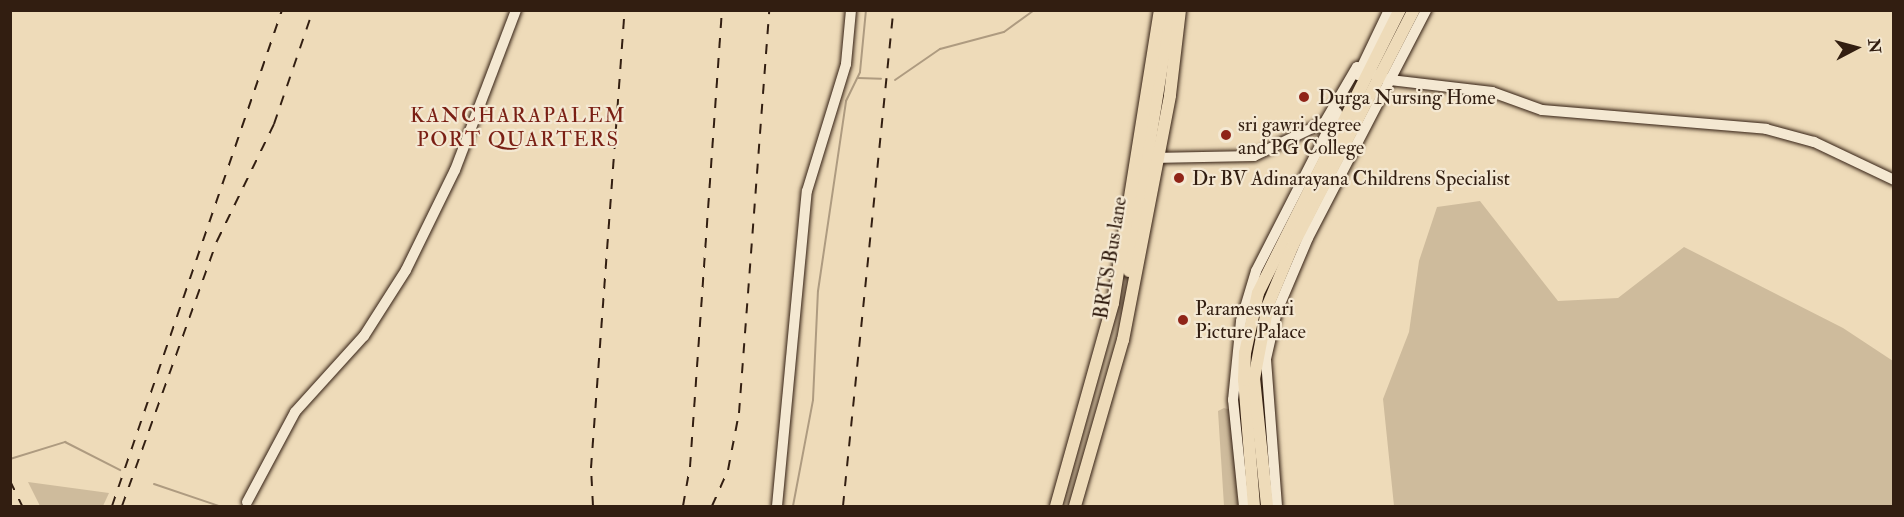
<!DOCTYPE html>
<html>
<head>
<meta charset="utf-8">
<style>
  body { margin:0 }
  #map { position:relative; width:1904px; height:517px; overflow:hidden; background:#eedbb9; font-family:"IM FELL Double Pica",serif }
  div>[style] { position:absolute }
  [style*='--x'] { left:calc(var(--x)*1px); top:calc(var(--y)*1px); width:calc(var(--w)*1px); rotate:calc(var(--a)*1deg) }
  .green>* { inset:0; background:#cebb9c }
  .stream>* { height:2px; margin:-1px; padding:0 1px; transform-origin:1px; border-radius:1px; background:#ae9b80 }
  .roads { filter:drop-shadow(0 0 2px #321e11) drop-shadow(0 0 2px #321e11) }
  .secondary>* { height:10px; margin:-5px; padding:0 5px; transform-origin:5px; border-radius:5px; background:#f4e8d2 }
  .primary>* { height:12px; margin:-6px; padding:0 6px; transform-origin:6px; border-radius:6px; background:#eedbb9 }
  .rail>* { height:2px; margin-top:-1px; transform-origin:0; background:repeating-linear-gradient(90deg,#321e11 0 10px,transparent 0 20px) }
  .dots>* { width:16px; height:16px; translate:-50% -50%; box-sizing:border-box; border:3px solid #f4e8d2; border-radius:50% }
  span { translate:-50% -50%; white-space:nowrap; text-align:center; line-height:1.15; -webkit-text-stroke:4.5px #f4e8d2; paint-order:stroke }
  .poi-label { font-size:20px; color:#321e11 }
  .left { translate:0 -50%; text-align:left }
  .street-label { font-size:20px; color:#321e11 }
  .neighbourhood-label { font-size:21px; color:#7a1f14; letter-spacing:1.5px }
  .frame { position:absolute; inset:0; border:12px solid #321e11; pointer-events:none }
  .north { position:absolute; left:1826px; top:18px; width:60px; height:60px; -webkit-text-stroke:4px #f4e8d2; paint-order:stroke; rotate:84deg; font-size:16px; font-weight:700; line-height:24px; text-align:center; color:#321e11 }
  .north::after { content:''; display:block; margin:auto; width:21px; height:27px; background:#321e11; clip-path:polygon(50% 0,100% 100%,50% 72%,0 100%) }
</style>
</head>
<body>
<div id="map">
  <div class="green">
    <div style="clip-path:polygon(1480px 201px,1558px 301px,1618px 298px,1684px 247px,1843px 328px,1893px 361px,1893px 506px,1394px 506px,1383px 399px,1409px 332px,1419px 261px,1437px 207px)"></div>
    <div style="clip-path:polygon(1224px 408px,1231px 410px,1238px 506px,1224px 506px,1218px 411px)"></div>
    <div style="clip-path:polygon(28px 482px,109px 493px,103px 506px,40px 506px)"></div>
  </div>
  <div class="stream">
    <div style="--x:858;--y:78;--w:23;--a:2"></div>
    <div style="--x:895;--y:80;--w:55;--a:-34.6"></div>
    <div style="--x:940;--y:49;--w:66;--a:-14.9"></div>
    <div style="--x:1004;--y:32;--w:37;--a:-36"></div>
    <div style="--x:10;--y:459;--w:58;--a:-17.2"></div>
    <div style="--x:65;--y:442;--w:62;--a:27"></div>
    <div style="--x:154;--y:484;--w:69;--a:18.7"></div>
    <div style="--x:793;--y:506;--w:108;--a:-79.3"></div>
    <div style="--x:813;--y:400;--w:109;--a:-87.4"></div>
    <div style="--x:818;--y:291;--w:192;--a:-81.6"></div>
    <div style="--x:846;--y:101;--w:32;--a:-64"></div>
    <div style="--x:860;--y:72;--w:62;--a:-84.5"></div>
  </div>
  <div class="roads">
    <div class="secondary">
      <div style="--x:1358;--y:75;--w:72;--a:-64.5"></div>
      <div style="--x:1326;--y:120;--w:61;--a:-59.7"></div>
      <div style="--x:1357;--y:67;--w:35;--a:22"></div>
      <div style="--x:1390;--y:80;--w:103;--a:6.7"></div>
      <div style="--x:1492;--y:92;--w:53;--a:19.8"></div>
      <div style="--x:1542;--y:110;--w:225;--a:4.8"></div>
      <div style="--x:1766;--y:129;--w:50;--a:15.2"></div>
      <div style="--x:1814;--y:142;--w:89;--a:25.4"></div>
      <div style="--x:1152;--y:158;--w:102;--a:-1.1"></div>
      <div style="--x:1254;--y:156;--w:85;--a:-25.7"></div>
      <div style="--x:247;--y:502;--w:102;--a:-61.9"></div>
      <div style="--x:295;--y:412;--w:103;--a:-47.8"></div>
      <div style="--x:364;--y:336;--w:78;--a:-57.5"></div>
      <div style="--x:406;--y:270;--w:111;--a:-63.9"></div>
      <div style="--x:455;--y:170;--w:171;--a:-69.1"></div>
      <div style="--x:777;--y:506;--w:316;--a:-84.6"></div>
      <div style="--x:807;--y:191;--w:133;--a:-72.9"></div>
      <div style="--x:846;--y:64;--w:54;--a:-84.7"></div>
      <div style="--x:1244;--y:506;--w:107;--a:-95.9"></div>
      <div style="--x:1233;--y:400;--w:79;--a:-84.2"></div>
      <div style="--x:1241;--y:321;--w:52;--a:-73.3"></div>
      <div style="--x:1256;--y:271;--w:178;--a:-62.9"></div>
      <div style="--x:1277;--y:506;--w:147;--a:-94.3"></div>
      <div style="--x:1266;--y:359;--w:49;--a:-77.1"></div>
      <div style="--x:1277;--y:311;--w:79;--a:-67"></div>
      <div style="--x:1308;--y:238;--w:257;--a:-62.6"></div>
    </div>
    <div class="primary">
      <div style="--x:1129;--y:271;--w:264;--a:-80.9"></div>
      <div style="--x:1056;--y:506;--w:211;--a:-74.3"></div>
      <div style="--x:1113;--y:303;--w:297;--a:-80.9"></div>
      <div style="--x:1075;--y:506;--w:173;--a:-73.9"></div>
      <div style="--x:1123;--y:340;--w:249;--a:-79.1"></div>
      <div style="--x:1170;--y:95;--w:86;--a:-83.3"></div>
      <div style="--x:1254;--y:506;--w:126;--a:-94.5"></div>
      <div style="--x:1244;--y:380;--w:27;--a:-88"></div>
      <div style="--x:1245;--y:353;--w:61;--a:-77.8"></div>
      <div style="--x:1258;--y:293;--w:317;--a:-63.4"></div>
      <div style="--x:1267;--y:506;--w:128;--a:-95.8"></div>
      <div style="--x:1254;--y:379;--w:75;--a:-79.3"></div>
      <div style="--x:1268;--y:305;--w:65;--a:-67.4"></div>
      <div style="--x:1293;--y:245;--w:264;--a:-62.8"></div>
    </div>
  </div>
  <div class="rail">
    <div style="--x:10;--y:481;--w:28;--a:64"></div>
    <div style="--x:112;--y:506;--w:524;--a:-71.08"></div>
    <div style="--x:122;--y:506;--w:282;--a:-70.3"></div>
    <div style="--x:217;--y:241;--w:130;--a:-64"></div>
    <div style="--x:274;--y:124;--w:120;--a:-71.1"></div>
    <div style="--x:593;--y:506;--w:38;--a:-93"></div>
    <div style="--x:591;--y:468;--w:459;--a:-85.8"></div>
    <div style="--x:683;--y:506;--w:40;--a:-80"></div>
    <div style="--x:690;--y:467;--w:458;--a:-86"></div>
    <div style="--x:712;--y:506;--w:39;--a:-66"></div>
    <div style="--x:728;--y:470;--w:58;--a:-79.1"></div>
    <div style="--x:739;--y:413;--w:404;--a:-85.7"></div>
    <div style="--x:843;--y:506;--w:499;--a:-84.2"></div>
  </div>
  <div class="dots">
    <div style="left:1304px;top:97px;background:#8f2418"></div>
    <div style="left:1226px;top:135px;background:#8f2418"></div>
    <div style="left:1179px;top:178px;background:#8f2418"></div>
    <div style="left:1183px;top:320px;background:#8f2418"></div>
  </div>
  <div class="poi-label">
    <span class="left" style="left:1318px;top:97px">Durga Nursing Home</span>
    <span class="left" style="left:1238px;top:136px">sri gawri degree<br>and PG College</span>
    <span class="left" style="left:1192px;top:178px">Dr BV Adinarayana Childrens Specialist</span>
    <span class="left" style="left:1195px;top:320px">Parameswari<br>Picture Palace</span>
  </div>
  <div class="street-label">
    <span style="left:1110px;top:258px;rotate:-81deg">BRTS Bus lane</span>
  </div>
  <div class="neighbourhood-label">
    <span style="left:518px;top:128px">KANCHARAPALEM<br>PORT QUARTERS</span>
  </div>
  <div class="frame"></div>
  <div class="north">N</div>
</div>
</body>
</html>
